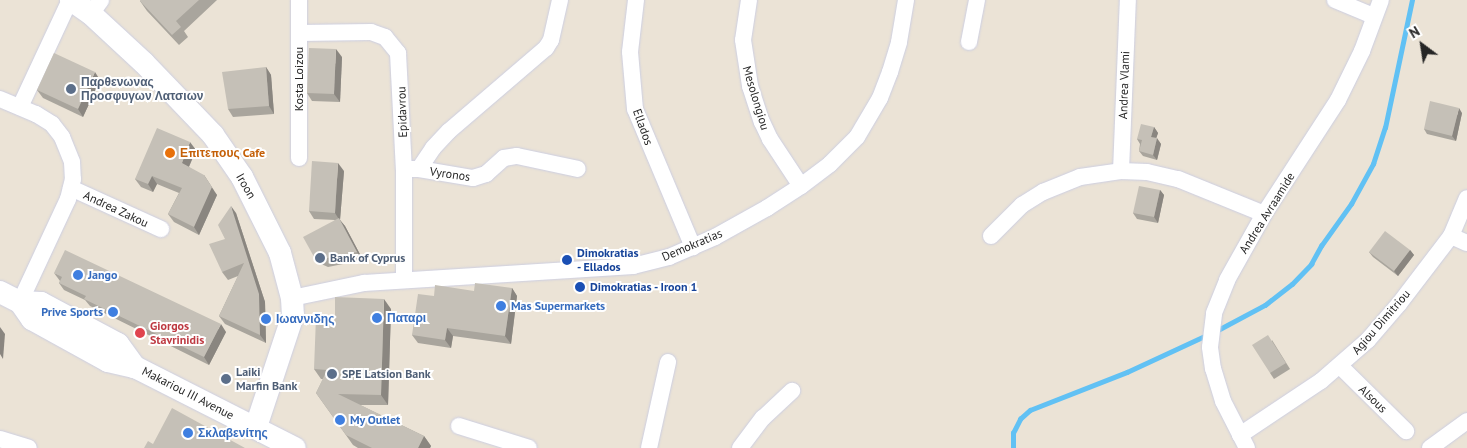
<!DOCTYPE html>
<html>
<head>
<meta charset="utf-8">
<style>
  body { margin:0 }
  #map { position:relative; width:1467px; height:448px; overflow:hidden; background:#ebe3d6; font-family:"PT Sans",sans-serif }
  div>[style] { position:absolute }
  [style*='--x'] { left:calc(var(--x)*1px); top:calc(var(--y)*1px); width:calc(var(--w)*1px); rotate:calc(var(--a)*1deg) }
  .stream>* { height:4.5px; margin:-2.25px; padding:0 2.25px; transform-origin:2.25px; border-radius:2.25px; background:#61c1f4 }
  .roads { filter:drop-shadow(0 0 1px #cccee1) drop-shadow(0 0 1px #cccee1) }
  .street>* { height:16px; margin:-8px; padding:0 8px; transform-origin:8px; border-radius:8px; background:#fff }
  .secondary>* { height:22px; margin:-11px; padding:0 11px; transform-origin:11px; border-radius:11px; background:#fff }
  .wall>* { inset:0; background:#a9a59d }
  .shaded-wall>* { inset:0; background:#8a8680 }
  .building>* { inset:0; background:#c5c0b7 }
  .dots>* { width:14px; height:14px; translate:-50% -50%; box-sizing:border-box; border:2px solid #fff; border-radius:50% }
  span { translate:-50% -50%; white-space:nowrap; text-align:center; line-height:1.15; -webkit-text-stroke:4px #fff; paint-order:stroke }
  .street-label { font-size:12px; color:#262626 }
  .service-label { font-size:12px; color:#4e5e75; font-weight:700 }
  .left { translate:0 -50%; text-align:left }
  .food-label { font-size:12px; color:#c56008; font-weight:700 }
  .transit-label { font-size:12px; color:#164399; font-weight:700 }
  .shop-label { font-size:12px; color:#366cbe; font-weight:700 }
  .right { translate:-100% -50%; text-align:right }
  .health-label { font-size:12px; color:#be3a42; font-weight:700 }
  .north { position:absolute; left:1397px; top:20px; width:50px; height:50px; -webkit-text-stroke:4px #fff; paint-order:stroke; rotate:329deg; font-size:14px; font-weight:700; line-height:20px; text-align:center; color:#262626 }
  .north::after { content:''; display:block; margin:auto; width:18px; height:22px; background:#262626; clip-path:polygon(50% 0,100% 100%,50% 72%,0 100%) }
</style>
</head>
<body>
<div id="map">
  <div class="stream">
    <div style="--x:1216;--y:331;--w:55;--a:-28"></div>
    <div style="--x:1265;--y:305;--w:34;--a:-38"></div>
    <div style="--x:1292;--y:284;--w:28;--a:-46"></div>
    <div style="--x:1311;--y:264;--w:21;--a:-61"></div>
    <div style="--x:1321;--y:246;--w:52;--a:-54.5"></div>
    <div style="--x:1351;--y:204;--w:46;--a:-61.2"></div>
    <div style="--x:1373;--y:164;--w:38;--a:-72"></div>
    <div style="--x:1385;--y:128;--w:131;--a:-78.1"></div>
    <div style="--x:1013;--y:448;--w:15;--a:-90"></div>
    <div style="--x:1013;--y:433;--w:16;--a:-63"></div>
    <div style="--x:1020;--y:419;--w:13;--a:-42"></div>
    <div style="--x:1030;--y:410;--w:104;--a:-21.4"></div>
    <div style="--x:1127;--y:372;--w:88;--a:-24.8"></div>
  </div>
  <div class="roads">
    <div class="street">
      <div style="--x:299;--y:0;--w:158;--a:90"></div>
      <div style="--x:636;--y:0;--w:52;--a:96.6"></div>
      <div style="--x:630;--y:52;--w:57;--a:85"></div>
      <div style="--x:635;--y:109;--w:150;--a:67.2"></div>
      <div style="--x:749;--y:0;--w:40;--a:98.5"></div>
      <div style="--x:743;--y:40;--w:47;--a:81.3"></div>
      <div style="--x:750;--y:86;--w:38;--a:72"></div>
      <div style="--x:762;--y:122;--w:19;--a:65"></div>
      <div style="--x:770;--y:139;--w:56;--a:56.6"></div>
      <div style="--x:1335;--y:0;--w:41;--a:22.8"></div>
      <div style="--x:91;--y:14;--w:17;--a:-54"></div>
      <div style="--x:299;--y:33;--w:72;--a:-0.8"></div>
      <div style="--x:371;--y:32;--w:15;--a:20"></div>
      <div style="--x:385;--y:37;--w:21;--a:51"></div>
      <div style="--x:398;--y:53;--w:117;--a:87.1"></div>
      <div style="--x:404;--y:170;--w:109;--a:90"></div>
      <div style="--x:969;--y:42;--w:43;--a:-79.2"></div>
      <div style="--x:0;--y:99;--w:39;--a:23"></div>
      <div style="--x:36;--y:114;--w:19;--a:32"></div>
      <div style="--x:52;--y:124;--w:16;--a:52"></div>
      <div style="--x:62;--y:137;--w:27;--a:68"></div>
      <div style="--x:72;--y:162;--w:17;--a:87"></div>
      <div style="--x:73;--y:179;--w:21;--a:104"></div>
      <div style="--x:68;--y:199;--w:114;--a:115"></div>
      <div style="--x:20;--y:107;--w:118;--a:-65"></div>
      <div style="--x:409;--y:169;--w:10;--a:0"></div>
      <div style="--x:419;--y:169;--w:55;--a:9.5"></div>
      <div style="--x:473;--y:178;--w:14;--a:-17"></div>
      <div style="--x:486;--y:174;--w:24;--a:-42"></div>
      <div style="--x:504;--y:158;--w:13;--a:-9"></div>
      <div style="--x:517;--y:156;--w:62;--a:12"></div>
      <div style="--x:419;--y:169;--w:25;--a:-56"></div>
      <div style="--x:433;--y:148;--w:23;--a:-47"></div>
      <div style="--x:449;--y:131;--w:128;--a:-40.6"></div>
      <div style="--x:546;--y:48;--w:9;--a:-58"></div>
      <div style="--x:551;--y:40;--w:41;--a:-77.3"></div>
      <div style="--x:1121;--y:171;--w:171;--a:-87.7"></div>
      <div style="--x:71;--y:188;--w:99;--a:24.5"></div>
      <div style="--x:991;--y:236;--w:44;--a:-45"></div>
      <div style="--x:1022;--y:205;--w:25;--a:-32"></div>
      <div style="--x:1043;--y:192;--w:40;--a:-22"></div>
      <div style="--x:1080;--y:177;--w:41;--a:-8.3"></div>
      <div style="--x:1121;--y:171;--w:26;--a:2"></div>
      <div style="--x:1147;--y:172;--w:32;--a:13"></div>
      <div style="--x:1178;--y:179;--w:93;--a:22.1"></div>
      <div style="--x:1451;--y:236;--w:17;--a:24"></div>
      <div style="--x:292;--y:298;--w:74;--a:-11.8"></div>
      <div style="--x:364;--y:283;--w:270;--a:-3.6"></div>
      <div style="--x:633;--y:266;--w:37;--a:-14"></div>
      <div style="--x:669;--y:257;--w:50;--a:-23.5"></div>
      <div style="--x:715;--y:237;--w:60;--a:-29.1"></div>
      <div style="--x:767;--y:208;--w:40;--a:-32.9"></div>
      <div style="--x:801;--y:186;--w:36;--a:-37"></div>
      <div style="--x:830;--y:164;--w:38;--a:-45"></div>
      <div style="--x:857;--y:137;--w:45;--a:-59.5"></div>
      <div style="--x:880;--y:98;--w:28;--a:-69"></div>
      <div style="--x:890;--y:72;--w:31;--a:-73"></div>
      <div style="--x:899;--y:42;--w:43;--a:-80.5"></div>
      <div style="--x:1340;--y:366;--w:93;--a:44.6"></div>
      <div style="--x:459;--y:426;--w:73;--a:17.4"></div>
      <div style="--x:1240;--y:435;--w:97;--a:-33.7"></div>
      <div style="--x:1321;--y:381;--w:62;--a:-41.1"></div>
      <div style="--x:1368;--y:340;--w:48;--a:-49.3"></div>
      <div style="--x:1399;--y:304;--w:86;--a:-52.6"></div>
      <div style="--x:1451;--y:236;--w:41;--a:-67.2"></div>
      <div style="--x:0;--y:439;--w:30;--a:17"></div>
      <div style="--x:649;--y:448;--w:88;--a:-77.5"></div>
      <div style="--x:740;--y:448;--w:38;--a:-53"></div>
      <div style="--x:763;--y:418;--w:40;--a:-43"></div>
      <div style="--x:1247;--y:448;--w:53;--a:-117.1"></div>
      <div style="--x:1223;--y:401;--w:34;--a:-107"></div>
      <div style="--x:1213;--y:369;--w:22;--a:-98"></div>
      <div style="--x:1210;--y:347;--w:34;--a:-83"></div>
      <div style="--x:1214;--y:313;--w:35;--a:-68"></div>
      <div style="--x:1227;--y:280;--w:76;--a:-60.7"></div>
      <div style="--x:1264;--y:214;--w:136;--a:-57"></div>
      <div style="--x:1338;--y:100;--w:55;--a:-63.9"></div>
      <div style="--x:1362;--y:51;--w:54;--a:-69.6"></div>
      <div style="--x:1430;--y:448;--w:46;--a:-36.1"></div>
    </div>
    <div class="secondary">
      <div style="--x:71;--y:0;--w:24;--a:35"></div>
      <div style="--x:91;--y:14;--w:72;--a:42.8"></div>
      <div style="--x:144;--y:63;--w:100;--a:46.2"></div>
      <div style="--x:213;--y:135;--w:51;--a:55.4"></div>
      <div style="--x:242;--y:177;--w:85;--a:63.4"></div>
      <div style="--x:280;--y:253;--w:47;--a:75.1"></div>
      <div style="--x:292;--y:298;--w:17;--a:87"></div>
      <div style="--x:293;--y:315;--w:118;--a:108.3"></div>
      <div style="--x:0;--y:292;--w:22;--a:27"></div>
      <div style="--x:20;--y:302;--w:21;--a:55"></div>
      <div style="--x:32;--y:319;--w:87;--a:28.9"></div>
      <div style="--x:108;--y:361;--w:28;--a:13"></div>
      <div style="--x:135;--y:367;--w:179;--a:26.9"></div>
      <div style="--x:20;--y:302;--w:21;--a:3"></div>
      <div style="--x:41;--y:303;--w:87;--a:28"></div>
      <div style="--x:118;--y:344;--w:29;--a:54"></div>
    </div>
  </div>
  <div class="wall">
    <div style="clip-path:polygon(141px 0,217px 0,184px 31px,188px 37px,179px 45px,147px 11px,140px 1px)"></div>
    <div style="clip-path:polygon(342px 57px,340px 102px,312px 101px,307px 93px)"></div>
    <div style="clip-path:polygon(266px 67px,271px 75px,274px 114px,233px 117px,228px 109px)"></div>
    <div style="clip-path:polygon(100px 80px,83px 117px,43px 98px,37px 90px)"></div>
    <div style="clip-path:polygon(1462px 113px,1456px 141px,1427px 134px,1424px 129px)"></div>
    <div style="clip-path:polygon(1154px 127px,1158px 133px,1156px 138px,1161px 144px,1157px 160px,1143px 156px,1139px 151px,1140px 144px,1137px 139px)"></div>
    <div style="clip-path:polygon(196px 150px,189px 167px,217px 195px,199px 235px,174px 222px,168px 214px,179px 193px,157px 184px,153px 192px,141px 187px,135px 179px)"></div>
    <div style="clip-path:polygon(344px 171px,340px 220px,345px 226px,363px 260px,328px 267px,319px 263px,313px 255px,335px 220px,314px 219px,309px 211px)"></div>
    <div style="clip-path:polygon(1160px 190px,1164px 195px,1158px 223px,1137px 219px,1133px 213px)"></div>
    <div style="clip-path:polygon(236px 213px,265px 302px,266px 343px,225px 324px,219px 316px,238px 276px,228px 280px,222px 272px,225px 239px)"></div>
    <div style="clip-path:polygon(1410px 250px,1414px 255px,1398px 276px,1373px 257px,1369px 252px)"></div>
    <div style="clip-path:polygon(54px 273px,226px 332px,209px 365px,90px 306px,85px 300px,64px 290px,59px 283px,60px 281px)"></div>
    <div style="clip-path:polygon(512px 288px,517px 296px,511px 344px,453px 336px,451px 348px,418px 343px,412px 335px,434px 296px,474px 291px)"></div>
    <div style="clip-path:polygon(391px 309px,388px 405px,360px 405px,424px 436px,431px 446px,430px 448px,358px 448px,353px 445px,316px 393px,323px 379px,321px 379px,314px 369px)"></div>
    <div style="clip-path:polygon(1272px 340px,1290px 369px,1274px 379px,1270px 373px)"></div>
  </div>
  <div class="shaded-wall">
    <div style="clip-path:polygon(336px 49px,342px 57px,340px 102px,334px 94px)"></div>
    <div style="clip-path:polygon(266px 67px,271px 75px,274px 114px,269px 106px)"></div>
    <div style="clip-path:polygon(95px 72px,100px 80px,83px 117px,78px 109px)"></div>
    <div style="clip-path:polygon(1459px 108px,1462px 113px,1456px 141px,1452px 136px)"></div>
    <div style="clip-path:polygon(1154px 127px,1158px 133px,1155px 142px,1151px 137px)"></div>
    <div style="clip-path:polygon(1157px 138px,1161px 144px,1157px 160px,1153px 155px)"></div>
    <div style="clip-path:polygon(190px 142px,196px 150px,187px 171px,182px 163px)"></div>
    <div style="clip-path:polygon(338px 163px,344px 171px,340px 220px,345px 226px,363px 260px,357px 252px,340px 221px,335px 213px)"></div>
    <div style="clip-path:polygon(204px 175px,217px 195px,199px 235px,194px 227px)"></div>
    <div style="clip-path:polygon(152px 176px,157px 184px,153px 192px,148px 184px)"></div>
    <div style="clip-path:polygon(1160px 190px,1164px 195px,1158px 223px,1154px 217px)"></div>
    <div style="clip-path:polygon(231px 206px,236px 213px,265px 302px,266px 343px,260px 335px)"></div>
    <div style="clip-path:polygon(1410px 250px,1414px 255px,1398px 276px,1394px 271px)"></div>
    <div style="clip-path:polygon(512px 288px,517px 296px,511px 344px,505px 336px)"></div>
    <div style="clip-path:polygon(384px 299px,391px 309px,388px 405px,381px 395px)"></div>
    <div style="clip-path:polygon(221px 324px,226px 332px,209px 365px,204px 357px)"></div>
    <div style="clip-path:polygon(0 327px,5px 334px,3px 359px,0 354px)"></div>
    <div style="clip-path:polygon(447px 328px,453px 336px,451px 348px,445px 340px)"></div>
    <div style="clip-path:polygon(424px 436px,431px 446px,430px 448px,418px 448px)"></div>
  </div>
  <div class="building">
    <div style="clip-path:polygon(141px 0,199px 0,176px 21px,181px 27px,172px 35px,140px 1px)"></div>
    <div style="clip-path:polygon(309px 48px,336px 49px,334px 94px,307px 93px)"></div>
    <div style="clip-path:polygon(54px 53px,95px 72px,78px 109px,37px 90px)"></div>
    <div style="clip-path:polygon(266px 67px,269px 106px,228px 109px,222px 72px)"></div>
    <div style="clip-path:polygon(1430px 101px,1459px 108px,1452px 136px,1424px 129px)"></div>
    <div style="clip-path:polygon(1141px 124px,1154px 127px,1151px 137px,1157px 138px,1153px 155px,1139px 151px,1142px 140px,1137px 139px)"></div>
    <div style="clip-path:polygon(157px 128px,190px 142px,182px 163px,204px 175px,212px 187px,194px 227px,168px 214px,182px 188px,152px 176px,148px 184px,135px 179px)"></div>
    <div style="clip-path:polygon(312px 161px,338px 163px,335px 213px,309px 211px)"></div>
    <div style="clip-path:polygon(1139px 186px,1160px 190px,1154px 217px,1133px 213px)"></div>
    <div style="clip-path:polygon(231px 206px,259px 294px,260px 335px,219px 316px,244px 263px,222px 272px,209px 244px,225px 239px,218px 225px)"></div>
    <div style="clip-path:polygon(339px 218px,357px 252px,322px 259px,313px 255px,303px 237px)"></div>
    <div style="clip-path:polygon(1385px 231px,1410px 250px,1394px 271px,1369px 252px)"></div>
    <div style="clip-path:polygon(65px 250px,221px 324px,204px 357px,84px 299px,86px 296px,59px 283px,62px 277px,54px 273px)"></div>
    <div style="clip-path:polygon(475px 283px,512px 288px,505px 336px,447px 328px,445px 340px,412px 335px,418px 294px,434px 296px,435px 285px,474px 291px)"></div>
    <div style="clip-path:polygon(335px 297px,384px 299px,381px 395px,338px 394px,424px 436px,418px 448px,372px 448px,346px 435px,316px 393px,327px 370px,314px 369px,316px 317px,335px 318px)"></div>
    <div style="clip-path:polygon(1268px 335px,1286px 363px,1270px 373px,1252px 345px)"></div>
    <div style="clip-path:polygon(172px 408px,245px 448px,144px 448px,148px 441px,153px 444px)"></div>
  </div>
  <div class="dots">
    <div style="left:71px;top:89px;background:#5c6f8a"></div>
    <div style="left:170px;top:153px;background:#e8710a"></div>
    <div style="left:320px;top:258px;background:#5c6f8a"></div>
    <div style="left:567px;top:260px;background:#1a4fb4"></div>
    <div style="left:78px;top:275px;background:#3f7fe0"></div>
    <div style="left:580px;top:287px;background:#1a4fb4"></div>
    <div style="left:501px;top:306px;background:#3f7fe0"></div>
    <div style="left:113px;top:312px;background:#3f7fe0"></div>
    <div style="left:377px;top:318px;background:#3f7fe0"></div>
    <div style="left:266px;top:319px;background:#3f7fe0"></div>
    <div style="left:140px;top:333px;background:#e0444e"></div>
    <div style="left:332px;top:374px;background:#5c6f8a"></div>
    <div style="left:226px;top:379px;background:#5c6f8a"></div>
    <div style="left:340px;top:420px;background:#3f7fe0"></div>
    <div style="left:188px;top:433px;background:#3f7fe0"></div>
  </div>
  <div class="street-label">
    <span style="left:299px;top:79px;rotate:-90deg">Kosta Loizou</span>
    <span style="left:1124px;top:85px;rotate:-88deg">Andrea Vlami</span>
    <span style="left:756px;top:98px;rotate:73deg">Mesolongiou</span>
    <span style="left:402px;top:112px;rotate:-92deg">Epidavrou</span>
    <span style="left:643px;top:127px;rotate:70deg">Ellados</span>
    <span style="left:450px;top:174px;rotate:8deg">Vyronos</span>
    <span style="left:246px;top:186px;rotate:60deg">Iroon</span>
    <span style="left:116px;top:209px;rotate:25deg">Andrea Zakou</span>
    <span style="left:1267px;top:213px;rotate:-58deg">Andrea Avraamide</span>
    <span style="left:692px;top:245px;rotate:-23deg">Demokratias</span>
    <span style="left:1381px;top:322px;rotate:-49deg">Agiou Dimitriou</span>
    <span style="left:188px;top:393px;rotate:27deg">Makariou III Avenue</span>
    <span style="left:1373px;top:399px;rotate:44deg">Alsous</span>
  </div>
  <div class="service-label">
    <span class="left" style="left:81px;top:89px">Παρθενωνας<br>Προσφυγων Λατσιων</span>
    <span class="left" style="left:330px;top:258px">Bank of Cyprus</span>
    <span class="left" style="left:236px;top:379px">Laiki<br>Marfin Bank</span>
    <span class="left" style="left:342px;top:374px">SPE Latsion Bank</span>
  </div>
  <div class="food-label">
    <span class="left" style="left:180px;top:153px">Επιτεπους Cafe</span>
  </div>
  <div class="transit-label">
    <span class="left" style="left:577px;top:260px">Dimokratias<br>- Ellados</span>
    <span class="left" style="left:590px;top:287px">Dimokratias - Iroon 1</span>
  </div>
  <div class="shop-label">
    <span class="left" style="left:88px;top:275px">Jango</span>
    <span class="left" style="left:511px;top:306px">Mas Supermarkets</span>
    <span class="right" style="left:103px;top:312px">Prive Sports</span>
    <span class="left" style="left:387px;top:318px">Παταρι</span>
    <span class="left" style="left:276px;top:319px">Ιωαννιδης</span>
    <span class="left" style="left:350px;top:420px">My Outlet</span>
    <span class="left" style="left:198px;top:433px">Σκλαβενίτης</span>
  </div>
  <div class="health-label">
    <span class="left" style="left:150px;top:333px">Giorgos<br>Stavrinidis</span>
  </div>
  <div class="north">N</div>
</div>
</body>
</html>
